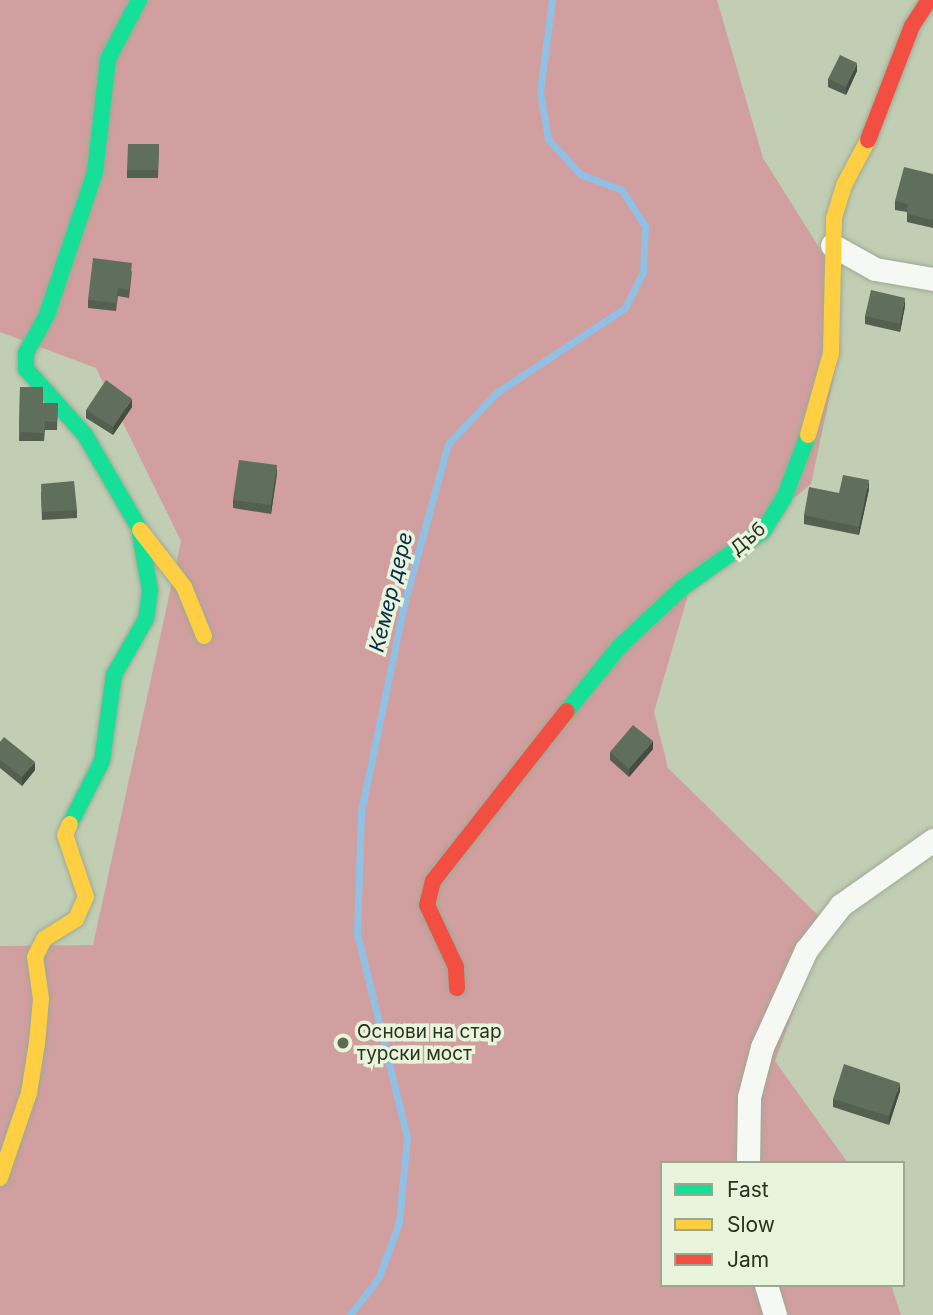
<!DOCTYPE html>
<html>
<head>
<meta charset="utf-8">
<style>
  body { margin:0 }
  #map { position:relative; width:933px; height:1315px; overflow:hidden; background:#c1ceb4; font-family:Inter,sans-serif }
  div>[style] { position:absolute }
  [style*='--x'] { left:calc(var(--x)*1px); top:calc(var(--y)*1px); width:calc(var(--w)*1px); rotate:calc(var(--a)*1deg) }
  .green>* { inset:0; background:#d19f9f }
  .stream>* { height:7px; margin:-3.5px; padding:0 3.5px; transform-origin:3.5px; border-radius:3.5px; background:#90c1e4 }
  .roads { filter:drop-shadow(0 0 2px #9fa995) drop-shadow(0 0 2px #9fa995) }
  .street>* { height:23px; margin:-11.5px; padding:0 11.5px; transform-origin:11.5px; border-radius:11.5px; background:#f6f8f4 }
  .fast>* { height:16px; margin:-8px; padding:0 8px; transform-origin:8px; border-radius:8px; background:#16e098 }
  .slow>* { height:16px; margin:-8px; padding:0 8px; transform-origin:8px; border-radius:8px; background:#ffcf43 }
  .jam>* { height:16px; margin:-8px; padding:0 8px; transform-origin:8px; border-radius:8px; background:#f24e42 }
  .wall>* { inset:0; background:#535f4f }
  .shaded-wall>* { inset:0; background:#434e40 }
  .building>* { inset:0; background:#606f5c }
  .dots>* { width:19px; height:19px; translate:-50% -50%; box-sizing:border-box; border:4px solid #e9f4dd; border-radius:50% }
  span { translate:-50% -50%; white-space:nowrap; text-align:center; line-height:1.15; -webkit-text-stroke:7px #e9f4dd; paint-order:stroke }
  .street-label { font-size:19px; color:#29311f }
  .poi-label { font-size:19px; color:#29311f }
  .left { translate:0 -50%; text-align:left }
  .water-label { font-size:21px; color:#082c49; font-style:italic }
  .legend { position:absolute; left:660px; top:1161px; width:245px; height:126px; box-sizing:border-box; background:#e9f4dd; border:2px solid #9ca691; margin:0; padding:9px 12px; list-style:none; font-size:21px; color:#29311f }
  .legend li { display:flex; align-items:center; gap:14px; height:35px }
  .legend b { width:35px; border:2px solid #9ca691 }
</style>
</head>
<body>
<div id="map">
  <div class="green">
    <div style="clip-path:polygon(0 0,717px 0,763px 158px,830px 265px,839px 352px,811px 484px,692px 581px,654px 712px,668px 768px,826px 923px,775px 1061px,848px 1163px,662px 1163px,662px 1285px,891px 1285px,901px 1315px,0 1315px,0 946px,93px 945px,181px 541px,96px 368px,0 332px)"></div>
  </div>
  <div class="stream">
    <div style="--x:350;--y:1315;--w:48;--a:-52.7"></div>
    <div style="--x:379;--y:1277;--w:59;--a:-70"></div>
    <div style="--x:399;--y:1222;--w:85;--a:-84.6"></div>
    <div style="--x:407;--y:1137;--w:209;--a:-103.8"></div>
    <div style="--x:357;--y:934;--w:122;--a:-88.1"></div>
    <div style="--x:361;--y:812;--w:217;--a:-78.3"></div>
    <div style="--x:405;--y:600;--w:162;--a:-74.6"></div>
    <div style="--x:448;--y:444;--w:70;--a:-46.7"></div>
    <div style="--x:496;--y:393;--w:154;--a:-33.4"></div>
    <div style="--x:625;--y:308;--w:40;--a:-63.4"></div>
    <div style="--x:643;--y:272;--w:46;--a:-87.5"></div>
    <div style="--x:645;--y:226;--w:43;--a:-122.6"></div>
    <div style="--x:622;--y:190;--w:45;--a:-159.1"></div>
    <div style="--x:580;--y:174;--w:47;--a:-132.4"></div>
    <div style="--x:548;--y:139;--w:48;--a:-99.7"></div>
    <div style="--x:540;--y:92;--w:93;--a:-82.6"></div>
  </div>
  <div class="roads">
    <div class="street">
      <div style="--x:832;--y:245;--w:49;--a:29.2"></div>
      <div style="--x:875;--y:269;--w:59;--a:9.8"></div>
      <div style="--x:748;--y:1163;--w:66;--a:-89.1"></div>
      <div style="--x:749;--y:1097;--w:52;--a:-75.4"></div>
      <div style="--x:762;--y:1047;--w:107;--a:-65.6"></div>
      <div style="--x:806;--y:950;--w:57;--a:-52.1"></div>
      <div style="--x:841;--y:905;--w:113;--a:-35.2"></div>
      <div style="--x:766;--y:1285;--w:31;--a:73"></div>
    </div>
    <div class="fast">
      <div style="--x:139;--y:0;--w:67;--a:117.7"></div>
      <div style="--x:108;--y:59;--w:114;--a:96.6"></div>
      <div style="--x:95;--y:172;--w:151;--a:108.6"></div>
      <div style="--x:47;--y:315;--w:43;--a:118.9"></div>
      <div style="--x:26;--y:353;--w:16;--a:90"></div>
      <div style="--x:26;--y:369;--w:89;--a:48.2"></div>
      <div style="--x:85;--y:435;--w:110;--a:59.9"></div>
      <div style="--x:567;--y:711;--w:84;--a:-50.8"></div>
      <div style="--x:620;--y:646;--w:86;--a:-43.1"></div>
      <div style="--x:683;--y:587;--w:98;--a:-35"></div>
      <div style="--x:763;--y:531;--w:39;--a:-58"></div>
      <div style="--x:784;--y:498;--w:67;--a:-69.1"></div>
      <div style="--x:70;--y:824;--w:71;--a:-63.1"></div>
      <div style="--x:102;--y:761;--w:87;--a:-82.1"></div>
      <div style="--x:114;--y:675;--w:64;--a:-60.3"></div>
      <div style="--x:146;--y:619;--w:29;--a:-82"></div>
      <div style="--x:150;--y:590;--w:57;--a:-100.1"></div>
    </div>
    <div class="slow">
      <div style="--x:808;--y:435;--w:85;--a:-74.3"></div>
      <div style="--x:831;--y:353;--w:135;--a:-88.7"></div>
      <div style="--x:834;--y:218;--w:34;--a:-73"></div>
      <div style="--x:844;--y:185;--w:51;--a:-61.9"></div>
      <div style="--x:140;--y:530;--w:72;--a:52.3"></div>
      <div style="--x:184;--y:587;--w:53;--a:67.8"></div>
      <div style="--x:0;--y:1178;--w:90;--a:-71.2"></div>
      <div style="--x:29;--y:1093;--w:51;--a:-80.9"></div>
      <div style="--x:37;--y:1043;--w:44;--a:-84.8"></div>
      <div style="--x:41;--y:999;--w:42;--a:-98.1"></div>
      <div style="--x:35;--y:957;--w:20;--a:-63"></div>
      <div style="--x:44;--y:939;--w:38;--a:-32"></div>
      <div style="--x:76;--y:919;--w:24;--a:-66"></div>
      <div style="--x:86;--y:897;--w:65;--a:-108.7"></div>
      <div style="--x:65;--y:835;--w:12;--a:-66"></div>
    </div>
    <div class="jam">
      <div style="--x:868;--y:140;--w:122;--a:-68.9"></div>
      <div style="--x:912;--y:26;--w:31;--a:-57"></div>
      <div style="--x:457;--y:988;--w:21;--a:-93"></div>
      <div style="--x:456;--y:967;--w:68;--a:-115.1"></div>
      <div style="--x:427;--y:905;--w:25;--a:-76"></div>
      <div style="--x:433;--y:881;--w:216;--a:-51.8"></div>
    </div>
  </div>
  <div class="wall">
    <div style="clip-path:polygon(857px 71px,846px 95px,828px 87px,828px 79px)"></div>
    <div style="clip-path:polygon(159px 144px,158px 178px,127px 178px,127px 170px)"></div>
    <div style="clip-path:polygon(933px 174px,933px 228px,907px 222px,907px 212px,895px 210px,895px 201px)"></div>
    <div style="clip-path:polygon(132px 271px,129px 298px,118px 296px,116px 311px,88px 308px,88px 300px)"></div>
    <div style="clip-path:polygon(905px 306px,900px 332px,865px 324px,865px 316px)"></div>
    <div style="clip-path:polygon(20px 387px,43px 403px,58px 403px,57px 430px,45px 430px,44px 441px,19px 441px)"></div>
    <div style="clip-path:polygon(132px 407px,113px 435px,86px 418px,86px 410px)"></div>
    <div style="clip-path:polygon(277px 473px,271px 514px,233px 508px,233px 500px)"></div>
    <div style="clip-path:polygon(869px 489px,859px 535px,804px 524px,804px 515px,839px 493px)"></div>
    <div style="clip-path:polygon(41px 492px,77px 510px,77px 518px,42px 520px)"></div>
    <div style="clip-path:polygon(0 742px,35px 770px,22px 786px,0 768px)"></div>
    <div style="clip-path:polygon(653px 749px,629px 777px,610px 760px,610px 752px)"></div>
    <div style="clip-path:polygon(900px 1091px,889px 1125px,833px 1107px,833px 1099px)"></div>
  </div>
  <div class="shaded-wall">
    <div style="clip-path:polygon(857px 63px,857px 71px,846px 95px,846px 87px)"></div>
    <div style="clip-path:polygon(905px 298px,905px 306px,900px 332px,900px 324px)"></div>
    <div style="clip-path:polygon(132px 399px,132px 407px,113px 435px,113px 427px)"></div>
    <div style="clip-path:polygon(277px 465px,277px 473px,271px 514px,271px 505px)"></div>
    <div style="clip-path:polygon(869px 480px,869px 489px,859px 535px,859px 527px)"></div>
    <div style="clip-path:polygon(653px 741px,653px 749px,629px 777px,629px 769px)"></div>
    <div style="clip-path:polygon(35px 762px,35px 770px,22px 786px,22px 777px)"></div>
    <div style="clip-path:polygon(900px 1083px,900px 1091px,889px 1125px,889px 1116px)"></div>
  </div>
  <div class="building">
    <div style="clip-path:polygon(840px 55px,857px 63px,846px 87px,828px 79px)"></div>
    <div style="clip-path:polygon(128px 144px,159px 144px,158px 170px,127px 170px)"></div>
    <div style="clip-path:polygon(904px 167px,933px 174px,933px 220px,907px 214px,908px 204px,895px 201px)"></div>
    <div style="clip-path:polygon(93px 258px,132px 263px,129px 290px,118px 288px,116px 303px,88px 300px)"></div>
    <div style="clip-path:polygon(871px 290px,905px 298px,900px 324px,865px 316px)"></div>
    <div style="clip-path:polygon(106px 380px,132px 399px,113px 427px,86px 410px)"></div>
    <div style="clip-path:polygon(20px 387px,43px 387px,43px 403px,58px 403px,57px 422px,45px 421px,44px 433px,19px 432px)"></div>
    <div style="clip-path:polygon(239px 460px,277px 465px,271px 505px,233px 500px)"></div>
    <div style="clip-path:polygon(843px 475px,869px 480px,859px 527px,804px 515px,809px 487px,839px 493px)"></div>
    <div style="clip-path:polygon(74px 481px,77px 510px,42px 512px,41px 484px)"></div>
    <div style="clip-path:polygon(633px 725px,653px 741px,629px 769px,610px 752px)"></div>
    <div style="clip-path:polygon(4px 737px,35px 762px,22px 777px,0 760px,0 742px)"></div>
    <div style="clip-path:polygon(844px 1064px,900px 1083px,889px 1116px,833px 1099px)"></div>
  </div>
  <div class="dots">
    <div style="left:343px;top:1043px;background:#5e6853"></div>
  </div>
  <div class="street-label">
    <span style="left:748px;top:539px;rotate:-40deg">Дъб</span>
  </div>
  <div class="poi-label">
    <span class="left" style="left:357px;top:1043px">Основи на стар<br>турски мост</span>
  </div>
  <div class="water-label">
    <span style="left:391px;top:592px;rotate:-76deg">Кемер дере</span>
  </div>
  <ul class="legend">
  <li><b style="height:9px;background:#16e098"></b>Fast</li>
  <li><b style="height:9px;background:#ffcf43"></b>Slow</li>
  <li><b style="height:9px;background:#f24e42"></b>Jam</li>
  </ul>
</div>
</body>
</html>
